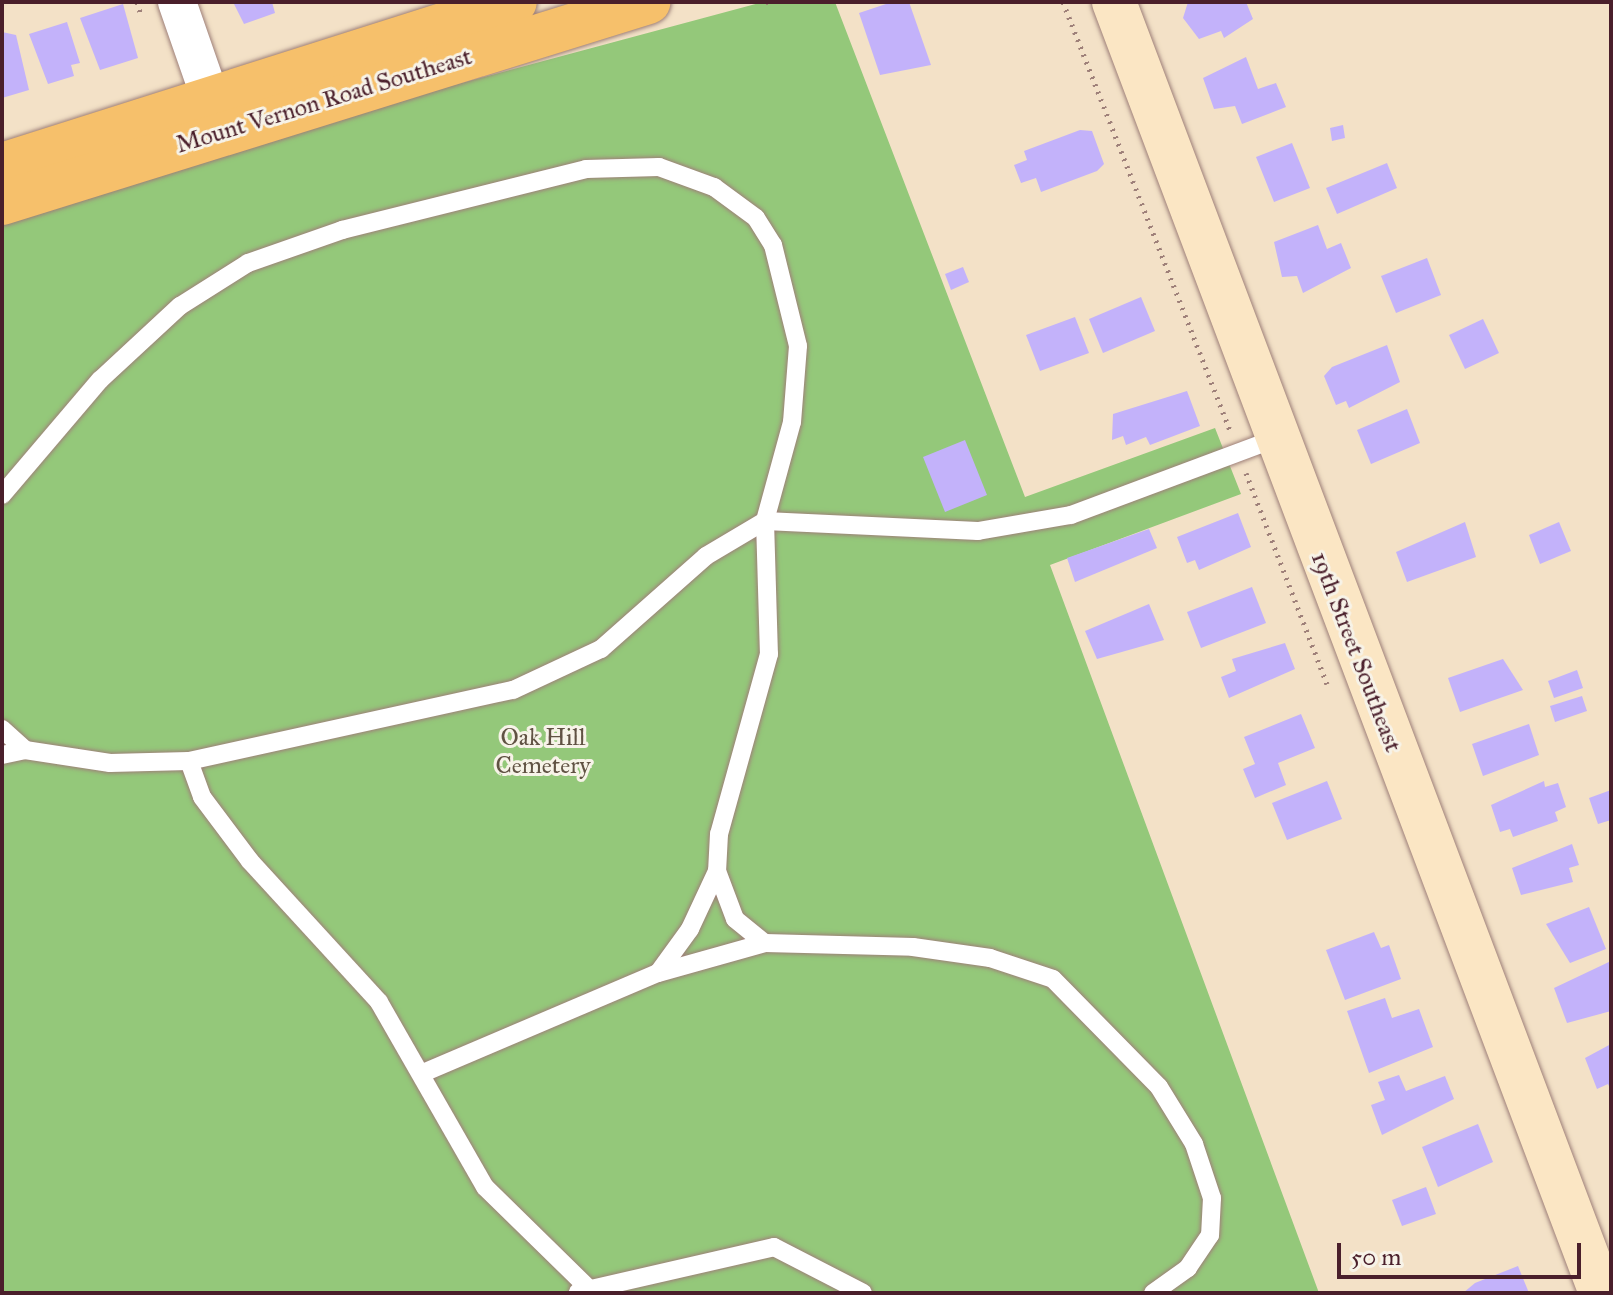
<!DOCTYPE html>
<html>
<head>
<meta charset="utf-8">
<style>
  body { margin:0 }
  #map { position:relative; width:1613px; height:1295px; overflow:hidden; background:#f3e1c7; font-family:"IM FELL Great Primer",serif }
  div>[style] { position:absolute }
  [style*='--x'] { left:calc(var(--x)*1px); top:calc(var(--y)*1px); width:calc(var(--w)*1px); rotate:calc(var(--a)*1deg) }
  .green>* { inset:0; background:#94c87a }
  .building>* { inset:0; background:#c3b2fa }
  .path>* { height:5px; margin-top:-2.5px; transform-origin:0; background:repeating-linear-gradient(90deg,#9e8079 0 2px,transparent 0 8px) }
  .roads { filter:drop-shadow(0 0 2px #9e8079) drop-shadow(0 0 2px #9e8079) }
  .service>* { height:18px; margin:-9px; padding:0 9px; transform-origin:9px; border-radius:9px; background:#fff }
  .minor>* { height:38px; margin:-19px; padding:0 19px; transform-origin:19px; border-radius:19px; background:#fff }
  .secondary>* { height:44px; margin:-22px; padding:0 22px; transform-origin:22px; border-radius:22px; background:#fbe6c4 }
  .primary>* { height:44px; margin:-22px; padding:0 22px; transform-origin:22px; border-radius:22px; background:#f6c06b }
  span { translate:-50% -50%; white-space:nowrap; text-align:center; line-height:1.15; -webkit-text-stroke:6px #f7f3e8; paint-order:stroke }
  .street-label { font-size:24px; color:#4a1f2b }
  .park-label { font-size:24px; color:#605243 }
  .frame { position:absolute; inset:0; border:4px solid #4a1f2b; pointer-events:none }
  .scale { position:absolute; left:1337px; top:1243px; width:244px; height:36px; box-sizing:border-box; border:4px solid #4a1f2b; border-top:0; padding-left:10px; font-size:24px; line-height:28px; white-space:nowrap; color:#4a1f2b; -webkit-text-stroke:6px #f7f3e8; paint-order:stroke }
</style>
</head>
<body>
<div id="map">
  <div class="green">
    <div style="clip-path:polygon(763px 2px,835px 2px,1025px 497px,1215px 428px,1241px 494px,1050px 565px,1319px 1293px,2px 1293px,2px 223px,406px 98px)"></div>
  </div>
  <div class="building">
    <div style="clip-path:polygon(233px 2px,272px 2px,275px 13px,244px 24px)"></div>
    <div style="clip-path:polygon(892px 2px,909px 2px,931px 65px,880px 75px,859px 13px)"></div>
    <div style="clip-path:polygon(1246px 2px,1253px 19px,1224px 38px,1221px 31px,1199px 39px,1183px 18px,1188px 2px)"></div>
    <div style="clip-path:polygon(123px 4px,138px 58px,100px 70px,80px 18px)"></div>
    <div style="clip-path:polygon(67px 22px,80px 63px,71px 65px,74px 76px,48px 84px,29px 34px)"></div>
    <div style="clip-path:polygon(2px 32px,16px 35px,29px 90px,2px 98px)"></div>
    <div style="clip-path:polygon(1246px 57px,1258px 89px,1276px 83px,1286px 107px,1242px 124px,1235px 106px,1214px 109px,1203px 78px)"></div>
    <div style="clip-path:polygon(1343px 125px,1345px 138px,1332px 141px,1330px 128px)"></div>
    <div style="clip-path:polygon(1080px 130px,1092px 131px,1104px 164px,1097px 171px,1041px 192px,1036px 178px,1021px 183px,1014px 165px,1027px 160px,1024px 151px)"></div>
    <div style="clip-path:polygon(1292px 143px,1310px 188px,1274px 202px,1256px 157px)"></div>
    <div style="clip-path:polygon(1387px 163px,1397px 188px,1337px 214px,1326px 188px)"></div>
    <div style="clip-path:polygon(1318px 225px,1327px 249px,1341px 243px,1351px 268px,1303px 293px,1297px 276px,1282px 277px,1274px 242px)"></div>
    <div style="clip-path:polygon(1427px 258px,1441px 295px,1396px 313px,1381px 276px)"></div>
    <div style="clip-path:polygon(963px 267px,969px 282px,951px 290px,945px 274px)"></div>
    <div style="clip-path:polygon(1141px 297px,1155px 331px,1103px 353px,1089px 319px)"></div>
    <div style="clip-path:polygon(1075px 317px,1089px 353px,1040px 371px,1026px 335px)"></div>
    <div style="clip-path:polygon(1483px 319px,1499px 353px,1465px 369px,1449px 335px)"></div>
    <div style="clip-path:polygon(1387px 345px,1400px 382px,1349px 408px,1346px 401px,1336px 405px,1324px 376px,1332px 367px)"></div>
    <div style="clip-path:polygon(1187px 391px,1200px 426px,1150px 445px,1146px 437px,1126px 445px,1123px 436px,1112px 440px,1113px 414px)"></div>
    <div style="clip-path:polygon(1407px 409px,1420px 443px,1371px 464px,1357px 430px)"></div>
    <div style="clip-path:polygon(965px 440px,987px 495px,945px 512px,923px 457px)"></div>
    <div style="clip-path:polygon(1238px 513px,1251px 547px,1199px 570px,1195px 560px,1187px 563px,1177px 537px)"></div>
    <div style="clip-path:polygon(1465px 522px,1476px 557px,1407px 582px,1396px 552px)"></div>
    <div style="clip-path:polygon(1559px 522px,1571px 551px,1540px 564px,1529px 535px)"></div>
    <div style="clip-path:polygon(1149px 529px,1157px 548px,1075px 582px,1067px 558px)"></div>
    <div style="clip-path:polygon(1252px 587px,1266px 623px,1201px 648px,1187px 612px)"></div>
    <div style="clip-path:polygon(1149px 604px,1164px 640px,1097px 659px,1085px 631px)"></div>
    <div style="clip-path:polygon(1285px 643px,1295px 669px,1229px 698px,1221px 677px,1236px 671px,1232px 659px)"></div>
    <div style="clip-path:polygon(1503px 659px,1523px 690px,1460px 712px,1448px 678px)"></div>
    <div style="clip-path:polygon(1577px 670px,1583px 688px,1554px 698px,1548px 681px)"></div>
    <div style="clip-path:polygon(1582px 696px,1587px 711px,1555px 722px,1550px 706px)"></div>
    <div style="clip-path:polygon(1301px 714px,1315px 748px,1278px 763px,1286px 785px,1255px 798px,1243px 769px,1255px 764px,1244px 737px)"></div>
    <div style="clip-path:polygon(1529px 724px,1539px 755px,1483px 776px,1472px 744px)"></div>
    <div style="clip-path:polygon(1327px 781px,1342px 819px,1287px 840px,1272px 803px)"></div>
    <div style="clip-path:polygon(1544px 781px,1545px 787px,1558px 783px,1566px 807px,1555px 812px,1558px 821px,1513px 837px,1510px 829px,1500px 832px,1491px 805px)"></div>
    <div style="clip-path:polygon(1611px 790px,1611px 820px,1598px 824px,1589px 798px)"></div>
    <div style="clip-path:polygon(1572px 844px,1579px 865px,1569px 868px,1573px 882px,1521px 895px,1512px 868px)"></div>
    <div style="clip-path:polygon(1589px 907px,1606px 949px,1570px 963px,1546px 924px)"></div>
    <div style="clip-path:polygon(1374px 932px,1381px 948px,1389px 945px,1401px 979px,1345px 1000px,1326px 950px)"></div>
    <div style="clip-path:polygon(1611px 961px,1611px 1011px,1567px 1023px,1554px 988px)"></div>
    <div style="clip-path:polygon(1385px 998px,1392px 1018px,1419px 1009px,1433px 1047px,1369px 1073px,1347px 1011px)"></div>
    <div style="clip-path:polygon(1611px 1044px,1611px 1090px,1608px 1084px,1597px 1089px,1585px 1058px)"></div>
    <div style="clip-path:polygon(1399px 1075px,1406px 1091px,1445px 1076px,1454px 1099px,1382px 1135px,1371px 1105px,1385px 1100px,1378px 1082px)"></div>
    <div style="clip-path:polygon(1478px 1124px,1493px 1162px,1438px 1187px,1422px 1147px)"></div>
    <div style="clip-path:polygon(1426px 1187px,1436px 1214px,1402px 1226px,1392px 1200px)"></div>
    <div style="clip-path:polygon(1518px 1266px,1529px 1293px,1463px 1293px,1475px 1283px)"></div>
  </div>
  <div class="path">
    <div style="--x:137;--y:2;--w:14;--a:73"></div>
    <div style="--x:766;--y:2;--w:2;--a:0"></div>
    <div style="--x:1063;--y:2;--w:459;--a:68.7"></div>
    <div style="--x:1246;--y:473;--w:226;--a:69"></div>
  </div>
  <div class="roads">
    <div class="service">
      <div style="--x:2;--y:495;--w:151;--a:-49.6"></div>
      <div style="--x:100;--y:380;--w:109;--a:-42.8"></div>
      <div style="--x:180;--y:306;--w:80;--a:-32.3"></div>
      <div style="--x:248;--y:263;--w:100;--a:-19.3"></div>
      <div style="--x:342;--y:230;--w:252;--a:-14"></div>
      <div style="--x:586;--y:169;--w:73;--a:-1.6"></div>
      <div style="--x:659;--y:167;--w:59;--a:20"></div>
      <div style="--x:714;--y:187;--w:52;--a:36.4"></div>
      <div style="--x:756;--y:218;--w:32;--a:58"></div>
      <div style="--x:773;--y:245;--w:104;--a:76.1"></div>
      <div style="--x:798;--y:346;--w:76;--a:94.5"></div>
      <div style="--x:792;--y:422;--w:103;--a:105.3"></div>
      <div style="--x:765;--y:521;--w:133;--a:88.3"></div>
      <div style="--x:769;--y:654;--w:187;--a:105.5"></div>
      <div style="--x:719;--y:834;--w:37;--a:93"></div>
      <div style="--x:717;--y:871;--w:64;--a:115"></div>
      <div style="--x:690;--y:929;--w:54;--a:126"></div>
      <div style="--x:2;--y:729;--w:31;--a:42"></div>
      <div style="--x:2;--y:755;--w:24;--a:-12"></div>
      <div style="--x:25;--y:750;--w:86;--a:8.7"></div>
      <div style="--x:110;--y:763;--w:79;--a:-1.5"></div>
      <div style="--x:189;--y:761;--w:332;--a:-12.4"></div>
      <div style="--x:513;--y:690;--w:97;--a:-25"></div>
      <div style="--x:601;--y:649;--w:140;--a:-41.5"></div>
      <div style="--x:706;--y:556;--w:69;--a:-30.7"></div>
      <div style="--x:765;--y:521;--w:213;--a:2.7"></div>
      <div style="--x:978;--y:531;--w:94;--a:-9.8"></div>
      <div style="--x:1071;--y:515;--w:217;--a:-20.5"></div>
      <div style="--x:189;--y:761;--w:38;--a:70"></div>
      <div style="--x:202;--y:797;--w:80;--a:53.1"></div>
      <div style="--x:250;--y:861;--w:191;--a:47.5"></div>
      <div style="--x:379;--y:1002;--w:213;--a:60.2"></div>
      <div style="--x:485;--y:1187;--w:146;--a:44.4"></div>
      <div style="--x:717;--y:871;--w:51;--a:69.4"></div>
      <div style="--x:735;--y:919;--w:38;--a:39"></div>
      <div style="--x:423;--y:1073;--w:255;--a:-23.1"></div>
      <div style="--x:658;--y:973;--w:111;--a:-15.7"></div>
      <div style="--x:765;--y:943;--w:148;--a:1.5"></div>
      <div style="--x:913;--y:947;--w:78;--a:8.1"></div>
      <div style="--x:990;--y:958;--w:66;--a:18.4"></div>
      <div style="--x:1053;--y:979;--w:151;--a:45.5"></div>
      <div style="--x:1159;--y:1087;--w:67;--a:58.4"></div>
      <div style="--x:1194;--y:1144;--w:57;--a:71.6"></div>
      <div style="--x:1212;--y:1198;--w:37;--a:93"></div>
      <div style="--x:1210;--y:1235;--w:40;--a:124"></div>
      <div style="--x:1188;--y:1268;--w:43;--a:144.5"></div>
      <div style="--x:578;--y:1292;--w:201;--a:-12.9"></div>
      <div style="--x:774;--y:1247;--w:100;--a:27.3"></div>
    </div>
    <div class="minor">
      <div style="--x:177;--y:2;--w:101;--a:70.8"></div>
    </div>
    <div class="secondary">
      <div style="--x:1114;--y:2;--w:1380;--a:69.33"></div>
    </div>
    <div class="primary">
      <div style="--x:2;--y:165;--w:538;--a:-17.63"></div>
      <div style="--x:2;--y:203;--w:677;--a:-17.28"></div>
    </div>
  </div>
  <div class="street-label">
    <span style="left:324px;top:101px;rotate:-17deg">Mount Vernon Road Southeast</span>
    <span style="left:1356px;top:652px;rotate:69deg">19th Street Southeast</span>
  </div>
  <div class="park-label">
    <span style="left:543px;top:752px">Oak Hill<br>Cemetery</span>
  </div>
  <div class="frame"></div>
  <div class="scale">50 m</div>
</div>
</body>
</html>
